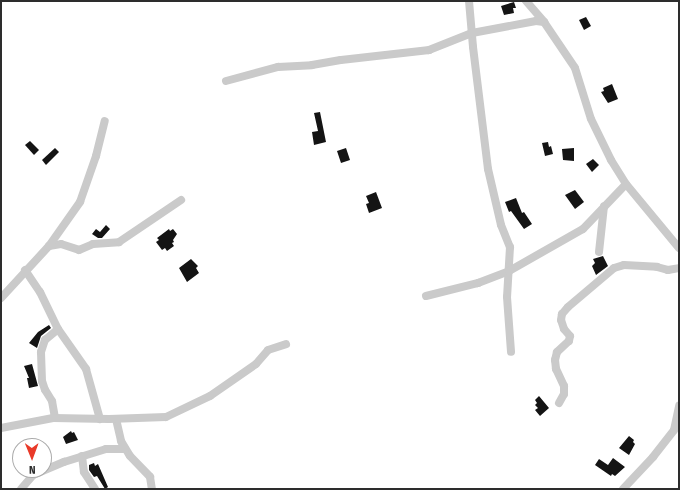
<!DOCTYPE html>
<html>
<head>
<meta charset="utf-8">
<style>
  body { margin:0 }
  #map { position:relative; width:680px; height:490px; overflow:hidden; background:#fff; font-family:"Fira Sans Condensed",sans-serif }
  div>[style] { position:absolute }
  [style*='--x'] { left:calc(var(--x)*1px); top:calc(var(--y)*1px); width:calc(var(--w)*1px); rotate:calc(var(--a)*1deg) }
  .building>* { inset:0; background:#141414 }
  .minor>* { height:8px; margin:-4px; padding:0 4px; transform-origin:4px; border-radius:4px; background:#cacaca }
  span { translate:-50% -50%; white-space:nowrap; text-align:center; line-height:1.15; -webkit-text-stroke:4px #fff; paint-order:stroke }
  .frame { position:absolute; inset:0; border:2px solid #2d2d2d; pointer-events:none }
  .north { position:absolute; left:12px; top:438px; width:40px; height:40px; box-sizing:border-box; background:#fff; border:1px solid #ababab; border-radius:50%; rotate:179deg; font-size:11px; font-weight:700; line-height:16px; text-align:center; color:#2d2d2d }
  .north::after { content:''; display:block; margin:auto; width:14px; height:18px; background:#e93a29; clip-path:polygon(50% 0,100% 100%,50% 72%,0 100%) }
</style>
</head>
<body>
<div id="map">
  <div class="building">
    <div style="clip-path:polygon(514px 2px,516px 8px,513px 8px,514px 13px,504px 15px,501px 6px)"></div>
    <div style="clip-path:polygon(586px 17px,591px 26px,584px 30px,579px 20px)"></div>
    <div style="clip-path:polygon(612px 84px,618px 99px,608px 103px,601px 92px,604px 91px,603px 88px)"></div>
    <div style="clip-path:polygon(320px 112px,326px 142px,314px 145px,312px 132px,318px 131px,314px 113px)"></div>
    <div style="clip-path:polygon(30px 141px,39px 150px,34px 155px,25px 145px)"></div>
    <div style="clip-path:polygon(548px 142px,549px 147px,551px 146px,553px 154px,545px 156px,542px 143px)"></div>
    <div style="clip-path:polygon(55px 148px,59px 152px,46px 165px,42px 160px)"></div>
    <div style="clip-path:polygon(346px 148px,350px 160px,341px 163px,337px 151px)"></div>
    <div style="clip-path:polygon(574px 148px,574px 161px,563px 160px,562px 149px)"></div>
    <div style="clip-path:polygon(593px 159px,599px 165px,592px 172px,586px 164px)"></div>
    <div style="clip-path:polygon(575px 190px,584px 202px,575px 209px,565px 195px)"></div>
    <div style="clip-path:polygon(376px 192px,382px 208px,369px 213px,366px 204px,369px 203px,366px 196px)"></div>
    <div style="clip-path:polygon(516px 198px,522px 213px,524px 212px,532px 224px,524px 229px,511px 211px,509px 212px,505px 202px)"></div>
    <div style="clip-path:polygon(106px 225px,110px 229px,102px 238px,98px 238px,92px 234px,96px 229px,100px 232px)"></div>
    <div style="clip-path:polygon(169px 229px,170px 231px,173px 229px,177px 234px,173px 240px,174px 242px,172px 243px,174px 246px,167px 251px,165px 248px,162px 250px,156px 242px,159px 240px,157px 238px)"></div>
    <div style="clip-path:polygon(603px 256px,608px 266px,596px 275px,592px 266px,595px 263px,593px 259px)"></div>
    <div style="clip-path:polygon(191px 259px,198px 266px,196px 268px,199px 273px,187px 282px,179px 268px)"></div>
    <div style="clip-path:polygon(49px 325px,51px 328px,41px 336px,37px 348px,29px 343px,38px 332px)"></div>
    <div style="clip-path:polygon(32px 364px,38px 386px,29px 388px,27px 378px,29px 378px,24px 366px)"></div>
    <div style="clip-path:polygon(539px 396px,549px 408px,540px 416px,535px 410px,538px 408px,535px 405px,537px 403px,535px 400px)"></div>
    <div style="clip-path:polygon(71px 431px,72px 433px,74px 432px,78px 440px,66px 444px,63px 437px)"></div>
    <div style="clip-path:polygon(629px 436px,634px 440px,633px 442px,635px 444px,629px 455px,619px 448px)"></div>
    <div style="clip-path:polygon(613px 458px,625px 467px,615px 476px,612px 474px,611px 476px,595px 465px,599px 459px,608px 465px)"></div>
    <div style="clip-path:polygon(94px 463px,95px 466px,98px 464px,108px 487px,105px 489px,97px 476px,94px 477px,89px 470px,89px 465px)"></div>
  </div>
  <div class="minor">
    <div style="--x:469;--y:1;--w:46;--a:85"></div>
    <div style="--x:473;--y:47;--w:123;--a:83"></div>
    <div style="--x:488;--y:169;--w:57;--a:76.9"></div>
    <div style="--x:501;--y:225;--w:24;--a:68"></div>
    <div style="--x:510;--y:247;--w:50;--a:93.4"></div>
    <div style="--x:507;--y:297;--w:55;--a:85.8"></div>
    <div style="--x:526;--y:1;--w:28;--a:49"></div>
    <div style="--x:544;--y:22;--w:55;--a:56"></div>
    <div style="--x:575;--y:68;--w:53;--a:72.6"></div>
    <div style="--x:591;--y:119;--w:46;--a:64"></div>
    <div style="--x:611;--y:160;--w:28;--a:58"></div>
    <div style="--x:626;--y:184;--w:83;--a:50.4"></div>
    <div style="--x:226;--y:81;--w:54;--a:-15.1"></div>
    <div style="--x:278;--y:67;--w:34;--a:-3"></div>
    <div style="--x:312;--y:65;--w:29;--a:-10"></div>
    <div style="--x:341;--y:60;--w:89;--a:-6.5"></div>
    <div style="--x:429;--y:50;--w:46;--a:-21.6"></div>
    <div style="--x:472;--y:33;--w:65;--a:-10.6"></div>
    <div style="--x:536;--y:21;--w:8;--a:7"></div>
    <div style="--x:49;--y:246;--w:12;--a:-9"></div>
    <div style="--x:61;--y:244;--w:19;--a:18"></div>
    <div style="--x:79;--y:250;--w:15;--a:-23"></div>
    <div style="--x:93;--y:244;--w:26;--a:-4"></div>
    <div style="--x:119;--y:242;--w:75;--a:-34.1"></div>
    <div style="--x:599;--y:252;--w:46;--a:-83.8"></div>
    <div style="--x:25;--y:270;--w:27;--a:56"></div>
    <div style="--x:40;--y:292;--w:41;--a:64.1"></div>
    <div style="--x:58;--y:329;--w:49;--a:55"></div>
    <div style="--x:86;--y:369;--w:52;--a:74.4"></div>
    <div style="--x:426;--y:296;--w:54;--a:-14"></div>
    <div style="--x:478;--y:283;--w:33;--a:-21"></div>
    <div style="--x:509;--y:271;--w:85;--a:-29.6"></div>
    <div style="--x:583;--y:229;--w:62;--a:-46.3"></div>
    <div style="--x:1;--y:298;--w:71;--a:-47.3"></div>
    <div style="--x:49;--y:246;--w:54;--a:-54.8"></div>
    <div style="--x:80;--y:202;--w:49;--a:-70.8"></div>
    <div style="--x:96;--y:156;--w:36;--a:-76"></div>
    <div style="--x:559;--y:403;--w:10;--a:-61"></div>
    <div style="--x:564;--y:394;--w:8;--a:-90"></div>
    <div style="--x:564;--y:386;--w:19;--a:-115"></div>
    <div style="--x:556;--y:369;--w:9;--a:-96"></div>
    <div style="--x:555;--y:360;--w:8;--a:-76"></div>
    <div style="--x:557;--y:352;--w:16;--a:-43"></div>
    <div style="--x:569;--y:341;--w:5;--a:-79"></div>
    <div style="--x:570;--y:336;--w:9;--a:-131"></div>
    <div style="--x:564;--y:329;--w:9;--a:-108"></div>
    <div style="--x:561;--y:320;--w:6;--a:-81"></div>
    <div style="--x:562;--y:314;--w:9;--a:-49"></div>
    <div style="--x:568;--y:307;--w:60;--a:-40.3"></div>
    <div style="--x:614;--y:268;--w:10;--a:-17"></div>
    <div style="--x:624;--y:265;--w:33;--a:3"></div>
    <div style="--x:657;--y:267;--w:11;--a:15"></div>
    <div style="--x:668;--y:270;--w:11;--a:-10"></div>
    <div style="--x:55;--y:418;--w:17;--a:-100"></div>
    <div style="--x:52;--y:401;--w:13;--a:-122"></div>
    <div style="--x:45;--y:390;--w:9;--a:-108"></div>
    <div style="--x:42;--y:381;--w:29;--a:-92"></div>
    <div style="--x:41;--y:352;--w:13;--a:-72"></div>
    <div style="--x:45;--y:340;--w:17;--a:-40"></div>
    <div style="--x:116;--y:419;--w:23;--a:77"></div>
    <div style="--x:121;--y:441;--w:17;--a:59"></div>
    <div style="--x:130;--y:456;--w:29;--a:46"></div>
    <div style="--x:150;--y:477;--w:12;--a:81"></div>
    <div style="--x:1;--y:428;--w:53;--a:-10.9"></div>
    <div style="--x:53;--y:418;--w:56;--a:1"></div>
    <div style="--x:109;--y:419;--w:57;--a:-2"></div>
    <div style="--x:166;--y:417;--w:49;--a:-25.5"></div>
    <div style="--x:210;--y:396;--w:56;--a:-34.8"></div>
    <div style="--x:256;--y:364;--w:18;--a:-49"></div>
    <div style="--x:268;--y:350;--w:19;--a:-18"></div>
    <div style="--x:82;--y:456;--w:16;--a:83"></div>
    <div style="--x:84;--y:472;--w:20;--a:57"></div>
    <div style="--x:21;--y:489;--w:18;--a:-49"></div>
    <div style="--x:33;--y:475;--w:34;--a:-23"></div>
    <div style="--x:64;--y:462;--w:44;--a:-17.2"></div>
    <div style="--x:106;--y:449;--w:19;--a:0"></div>
    <div style="--x:623;--y:489;--w:44;--a:-46.8"></div>
    <div style="--x:653;--y:457;--w:34;--a:-52"></div>
    <div style="--x:674;--y:430;--w:25;--a:-78"></div>
  </div>
  <div class="frame"></div>
  <div class="north">N</div>
</div>
</body>
</html>
